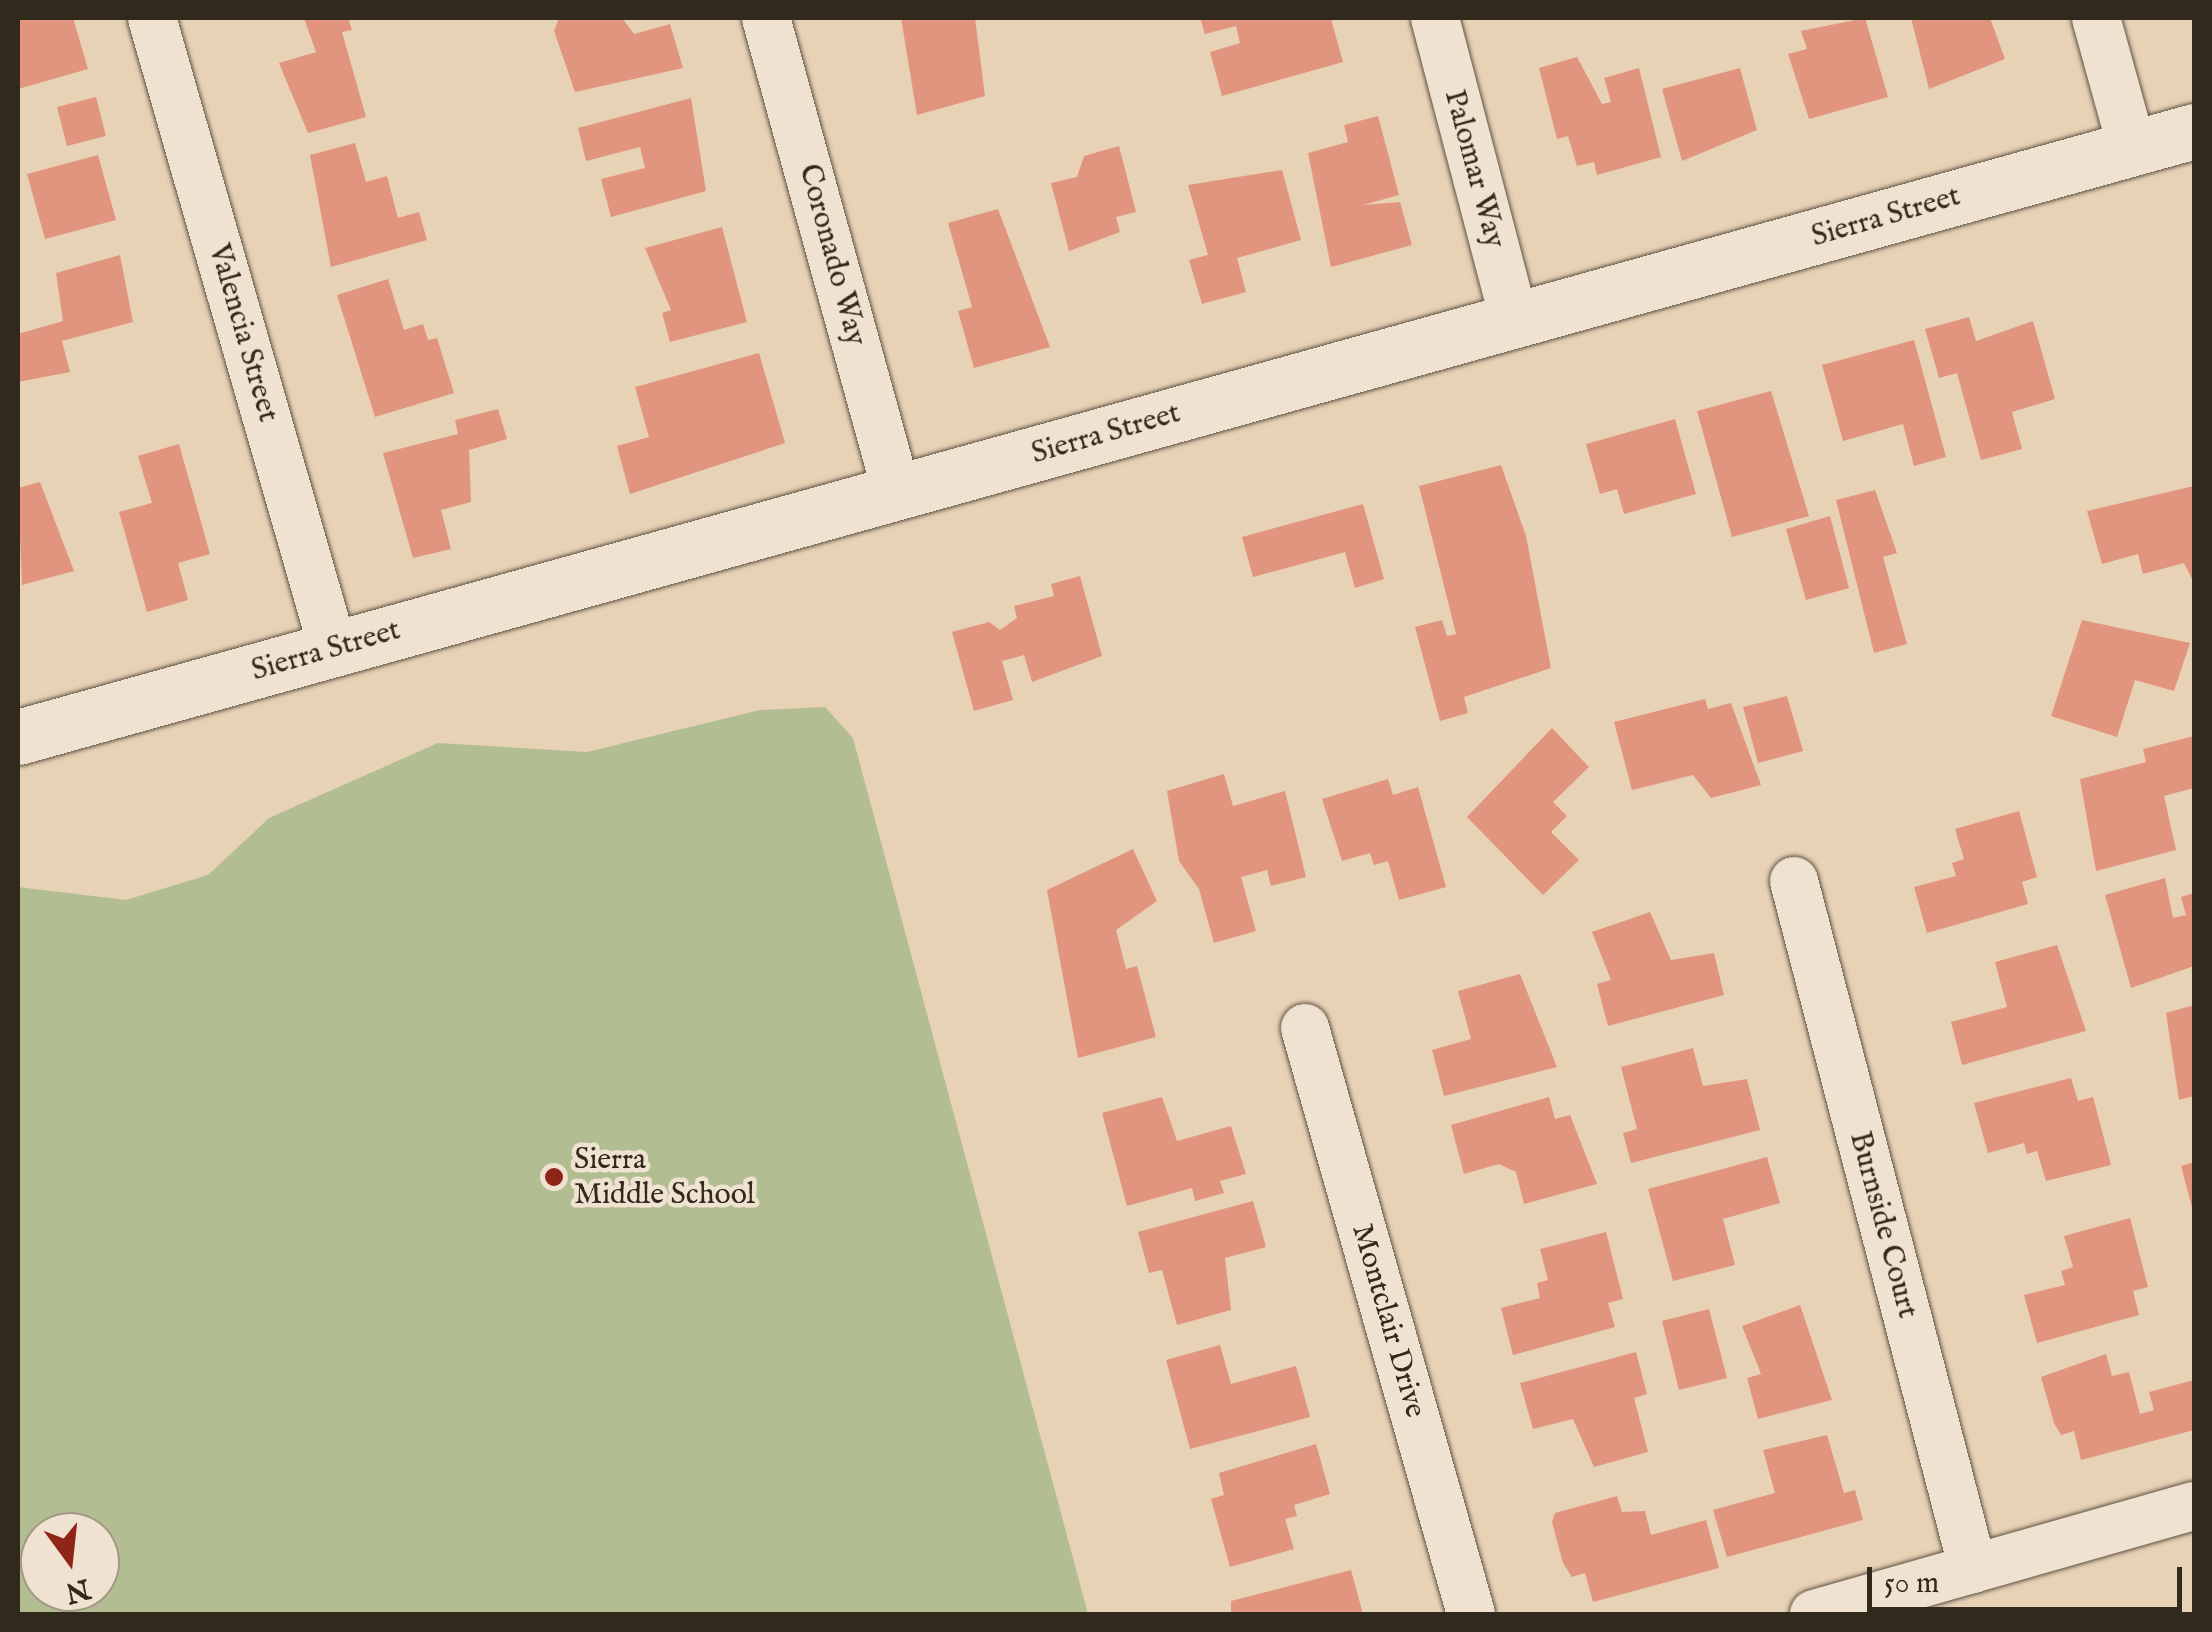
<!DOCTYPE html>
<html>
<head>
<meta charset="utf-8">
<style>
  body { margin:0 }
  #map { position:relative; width:2212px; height:1632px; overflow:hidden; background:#e7d2b6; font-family:"IM FELL English",serif }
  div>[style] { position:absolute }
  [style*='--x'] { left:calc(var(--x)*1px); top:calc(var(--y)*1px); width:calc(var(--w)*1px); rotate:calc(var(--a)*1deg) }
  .green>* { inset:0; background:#b2bd91 }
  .building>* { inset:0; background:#e1957f }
  .roads { filter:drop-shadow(0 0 2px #5f5343) drop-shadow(0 0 2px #5f5343) }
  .street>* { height:48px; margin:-24px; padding:0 24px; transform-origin:24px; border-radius:24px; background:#efe2d0 }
  .secondary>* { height:55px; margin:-27.5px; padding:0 27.5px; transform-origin:27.5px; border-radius:27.5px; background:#efe2d0 }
  .dots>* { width:28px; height:28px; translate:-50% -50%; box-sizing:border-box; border:5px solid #efe2d0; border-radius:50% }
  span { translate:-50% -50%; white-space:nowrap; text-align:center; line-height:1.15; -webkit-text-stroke:9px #efe2d0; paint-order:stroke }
  .street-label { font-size:30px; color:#32291d }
  .poi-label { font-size:30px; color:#32291d }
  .left { translate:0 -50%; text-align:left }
  .frame { position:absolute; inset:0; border:20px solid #32291d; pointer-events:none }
  .north { position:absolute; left:20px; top:1512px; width:100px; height:100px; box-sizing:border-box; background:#efe2d0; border:2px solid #a39888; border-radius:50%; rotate:165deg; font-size:28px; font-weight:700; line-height:40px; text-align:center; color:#32291d }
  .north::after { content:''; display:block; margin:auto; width:35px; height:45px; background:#8f2418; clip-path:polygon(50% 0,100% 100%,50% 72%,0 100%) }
  .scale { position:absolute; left:1867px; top:1567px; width:315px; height:45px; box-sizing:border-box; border:5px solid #32291d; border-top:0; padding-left:12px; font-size:30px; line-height:35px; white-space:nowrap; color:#32291d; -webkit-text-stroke:8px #efe2d0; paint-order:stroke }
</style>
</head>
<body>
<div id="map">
  <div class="green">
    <div style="clip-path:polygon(evenodd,825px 707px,853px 738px,1088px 1614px,18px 1614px,18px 887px,126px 900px,208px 875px,269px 818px,438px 743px,587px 752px,760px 710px,825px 707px,40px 1532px,100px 1532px,100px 1592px,40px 1592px,40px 1532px)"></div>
  </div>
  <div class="building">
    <div style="clip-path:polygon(18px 18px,73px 18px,88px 69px,18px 89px)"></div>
    <div style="clip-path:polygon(304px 18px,348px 18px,352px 30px,342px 32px,366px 117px,308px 133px,279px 63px,316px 52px)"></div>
    <div style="clip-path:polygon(559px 18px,622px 18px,634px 34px,670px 24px,683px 68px,575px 92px,554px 31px)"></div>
    <div style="clip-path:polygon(901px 18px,975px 18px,985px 96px,917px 115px)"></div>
    <div style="clip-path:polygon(1200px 18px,1331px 19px,1343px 62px,1222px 96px,1210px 52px,1240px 43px,1236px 26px,1205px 34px)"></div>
    <div style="clip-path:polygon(1865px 18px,1888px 97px,1809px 119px,1788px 54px,1807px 49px,1801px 31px)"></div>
    <div style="clip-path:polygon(1911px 18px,1990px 18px,2005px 59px,1929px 89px)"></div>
    <div style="clip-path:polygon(1577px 57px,1602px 104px,1611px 102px,1604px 78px,1639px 68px,1661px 157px,1597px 175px,1594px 162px,1577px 166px,1568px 136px,1557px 139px,1539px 68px)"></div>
    <div style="clip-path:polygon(1740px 68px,1757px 130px,1682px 161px,1662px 89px)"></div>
    <div style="clip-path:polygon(96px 97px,106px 136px,67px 146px,57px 107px)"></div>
    <div style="clip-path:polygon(691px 98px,706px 191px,611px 217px,601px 179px,645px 168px,640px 147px,586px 161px,578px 128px)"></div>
    <div style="clip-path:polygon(1378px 116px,1399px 195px,1363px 205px,1400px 202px,1412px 245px,1331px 267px,1308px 153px,1348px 142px,1344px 125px)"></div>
    <div style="clip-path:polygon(355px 143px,366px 182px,387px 176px,398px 218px,419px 212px,427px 240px,331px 267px,310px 155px)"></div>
    <div style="clip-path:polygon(1119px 146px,1136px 212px,1116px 217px,1120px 232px,1069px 251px,1051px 183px,1077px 177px,1084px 156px)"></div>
    <div style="clip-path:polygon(98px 155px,116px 220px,45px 239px,27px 174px)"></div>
    <div style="clip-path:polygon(1282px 170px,1301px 240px,1237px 258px,1246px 292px,1202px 304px,1189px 260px,1208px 255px,1188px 185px)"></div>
    <div style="clip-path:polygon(998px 209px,1050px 347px,974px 368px,958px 311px,972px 307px,948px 223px)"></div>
    <div style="clip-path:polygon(722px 227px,747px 322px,670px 342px,662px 313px,671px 310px,645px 248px)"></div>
    <div style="clip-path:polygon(120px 255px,133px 322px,62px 341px,70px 372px,18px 382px,18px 334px,63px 321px,56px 273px)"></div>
    <div style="clip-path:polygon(388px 279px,404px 330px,423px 324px,428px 340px,437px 338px,454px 393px,375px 417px,337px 295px)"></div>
    <div style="clip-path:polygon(1969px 317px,1976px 341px,2033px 321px,2055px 399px,2012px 412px,2022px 449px,1981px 460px,1957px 373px,1939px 378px,1925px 329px)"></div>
    <div style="clip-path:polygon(1914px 340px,1946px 457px,1914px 466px,1903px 424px,1843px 441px,1822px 365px)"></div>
    <div style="clip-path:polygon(759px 353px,785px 443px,630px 494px,617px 446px,649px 437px,635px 387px)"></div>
    <div style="clip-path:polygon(1771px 391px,1809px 516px,1732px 537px,1697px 411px)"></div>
    <div style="clip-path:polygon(498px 409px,507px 439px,469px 450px,471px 502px,441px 510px,451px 549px,413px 558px,383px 453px,458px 434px,455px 420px)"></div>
    <div style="clip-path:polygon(1675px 419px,1696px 494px,1624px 514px,1617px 489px,1600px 494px,1586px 444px)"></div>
    <div style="clip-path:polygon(179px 444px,210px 554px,178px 563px,188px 600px,147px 612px,119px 512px,152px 503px,138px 456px)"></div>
    <div style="clip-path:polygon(1501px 465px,1526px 536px,1551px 668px,1464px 697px,1468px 713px,1440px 721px,1415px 627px,1442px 620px,1447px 636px,1456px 634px,1419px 486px)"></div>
    <div style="clip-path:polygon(40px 482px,74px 571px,22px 585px,18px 488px)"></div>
    <div style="clip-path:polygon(2194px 486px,2194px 583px,2184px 563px,2143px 574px,2138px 554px,2102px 564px,2087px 511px)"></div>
    <div style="clip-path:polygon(1875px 490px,1897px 553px,1883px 557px,1907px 644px,1874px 653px,1836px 500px)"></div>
    <div style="clip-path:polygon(1363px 504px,1384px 579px,1355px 588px,1345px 552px,1253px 577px,1242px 537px)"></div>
    <div style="clip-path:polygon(1830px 516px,1849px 588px,1806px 600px,1786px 529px)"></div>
    <div style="clip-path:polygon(1080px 576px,1102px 656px,1032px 682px,1024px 655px,1002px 661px,1013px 700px,974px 711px,952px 632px,989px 622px,1000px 630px,1017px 618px,1014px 606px,1054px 596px,1051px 584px)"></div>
    <div style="clip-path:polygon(2082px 620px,2190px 643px,2174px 691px,2135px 680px,2117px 737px,2051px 716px)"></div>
    <div style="clip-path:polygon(1787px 696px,1803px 751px,1758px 763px,1743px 707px)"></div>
    <div style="clip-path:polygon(1705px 699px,1708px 709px,1731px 703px,1761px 785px,1711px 798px,1693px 775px,1632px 790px,1614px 722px)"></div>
    <div style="clip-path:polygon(1552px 728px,1589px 767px,1553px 802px,1567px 816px,1551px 832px,1579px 860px,1543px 895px,1467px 817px)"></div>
    <div style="clip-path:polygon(2194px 736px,2194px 788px,2164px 796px,2176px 850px,2096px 871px,2080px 779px,2146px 762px,2143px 749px)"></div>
    <div style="clip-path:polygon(1224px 774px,1233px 806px,1285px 791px,1306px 877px,1271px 886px,1267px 870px,1241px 877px,1256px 931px,1214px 943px,1199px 889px,1179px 861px,1167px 791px)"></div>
    <div style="clip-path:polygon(1388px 779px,1393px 795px,1418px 787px,1446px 887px,1399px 900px,1388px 861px,1374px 865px,1370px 853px,1342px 861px,1322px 799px)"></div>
    <div style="clip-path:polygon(2019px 811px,2037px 877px,2022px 882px,2028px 904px,1927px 933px,1914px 887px,1956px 876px,1952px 863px,1964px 859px,1955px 829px)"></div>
    <div style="clip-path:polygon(1133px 849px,1157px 901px,1116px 930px,1126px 969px,1137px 966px,1156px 1037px,1078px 1058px,1047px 890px)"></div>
    <div style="clip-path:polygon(2165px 878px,2173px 918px,2186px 915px,2181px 897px,2194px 893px,2194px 966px,2131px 988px,2105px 895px)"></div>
    <div style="clip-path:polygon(1650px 912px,1671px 960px,1714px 953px,1724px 995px,1608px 1026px,1597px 984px,1611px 980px,1592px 932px)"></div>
    <div style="clip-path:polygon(2057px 945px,2086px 1031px,1962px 1065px,1951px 1022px,2007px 1007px,1995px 962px)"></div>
    <div style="clip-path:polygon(1520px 974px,1557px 1067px,1444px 1096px,1432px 1050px,1471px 1039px,1458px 991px)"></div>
    <div style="clip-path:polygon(2194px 1005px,2194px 1096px,2179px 1100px,2166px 1013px)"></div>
    <div style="clip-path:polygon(1693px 1048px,1703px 1086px,1747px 1079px,1760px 1130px,1631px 1163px,1623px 1133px,1637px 1129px,1621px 1067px)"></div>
    <div style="clip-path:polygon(2071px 1078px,2078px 1101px,2093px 1097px,2111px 1165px,2046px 1181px,2037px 1151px,2027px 1154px,2024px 1143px,1988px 1153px,1974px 1103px)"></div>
    <div style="clip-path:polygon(1162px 1097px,1177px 1141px,1231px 1126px,1246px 1174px,1220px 1181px,1224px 1193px,1195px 1201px,1192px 1188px,1127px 1206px,1102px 1113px)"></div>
    <div style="clip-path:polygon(1549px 1097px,1555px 1119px,1570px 1115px,1597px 1184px,1524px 1204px,1516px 1172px,1499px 1164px,1464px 1174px,1451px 1125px)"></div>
    <div style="clip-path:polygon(1767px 1157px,1780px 1203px,1723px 1219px,1735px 1265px,1673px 1281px,1648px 1189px)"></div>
    <div style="clip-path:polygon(2194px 1162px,2194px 1211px,2193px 1211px,2181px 1166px)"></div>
    <div style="clip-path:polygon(1253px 1201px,1266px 1247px,1225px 1258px,1231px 1310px,1177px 1325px,1162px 1270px,1149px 1273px,1138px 1232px)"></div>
    <div style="clip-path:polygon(2130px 1218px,2148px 1287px,2133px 1291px,2139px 1315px,2037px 1343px,2024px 1295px,2065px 1285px,2061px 1271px,2073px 1267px,2064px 1236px)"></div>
    <div style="clip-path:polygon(1606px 1232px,1623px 1299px,1608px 1303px,1615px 1327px,1513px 1355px,1501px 1308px,1540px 1298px,1537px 1283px,1548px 1280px,1540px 1249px)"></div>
    <div style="clip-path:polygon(1800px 1305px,1832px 1400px,1758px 1419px,1747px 1378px,1761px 1374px,1742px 1326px)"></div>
    <div style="clip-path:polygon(1709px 1309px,1727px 1378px,1679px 1390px,1662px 1321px)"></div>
    <div style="clip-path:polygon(1220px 1345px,1231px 1384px,1296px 1366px,1310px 1417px,1190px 1449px,1166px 1360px)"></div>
    <div style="clip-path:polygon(1636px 1352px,1647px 1394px,1634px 1398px,1648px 1452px,1594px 1467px,1573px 1419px,1533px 1429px,1520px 1383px)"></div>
    <div style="clip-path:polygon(2106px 1354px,2112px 1376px,2129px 1372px,2140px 1414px,2154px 1410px,2149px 1392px,2194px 1380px,2194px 1430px,2081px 1460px,2074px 1431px,2061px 1435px,2054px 1423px,2041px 1377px)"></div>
    <div style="clip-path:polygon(1827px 1435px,1844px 1493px,1855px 1490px,1863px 1520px,1727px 1557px,1713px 1510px,1775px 1493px,1763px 1450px)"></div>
    <div style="clip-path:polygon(1316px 1444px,1330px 1494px,1294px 1505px,1297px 1516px,1285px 1519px,1294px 1549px,1230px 1567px,1211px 1499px,1224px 1495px,1219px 1473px)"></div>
    <div style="clip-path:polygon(1617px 1496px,1622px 1512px,1645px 1511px,1651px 1535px,1706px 1520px,1719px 1568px,1593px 1602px,1585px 1573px,1572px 1577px,1563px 1563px,1552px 1522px,1555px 1513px)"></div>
    <div style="clip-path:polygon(1351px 1570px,1363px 1614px,1231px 1614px,1231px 1601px)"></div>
  </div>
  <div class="roads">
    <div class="street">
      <div style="--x:152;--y:18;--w:656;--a:73.99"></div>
      <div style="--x:766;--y:18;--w:492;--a:74.6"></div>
      <div style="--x:1435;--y:18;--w:312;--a:75.3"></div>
      <div style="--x:2096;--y:18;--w:135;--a:74.5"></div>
      <div style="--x:1794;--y:881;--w:711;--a:75.42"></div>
      <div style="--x:1305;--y:1028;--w:609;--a:74.18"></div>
      <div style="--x:1814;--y:1614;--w:395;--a:-15.9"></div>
    </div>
    <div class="secondary">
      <div style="--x:18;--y:737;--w:2259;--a:-15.56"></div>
    </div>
  </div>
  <div class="dots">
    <div style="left:554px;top:1177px;background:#8f2418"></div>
  </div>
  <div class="street-label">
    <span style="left:1474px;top:169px;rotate:75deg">Palomar Way</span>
    <span style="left:1886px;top:217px;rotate:-16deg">Sierra Street</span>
    <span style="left:832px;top:255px;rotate:75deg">Coronado Way</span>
    <span style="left:243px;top:333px;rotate:74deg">Valencia Street</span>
    <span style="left:1106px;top:434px;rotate:-16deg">Sierra Street</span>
    <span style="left:326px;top:651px;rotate:-16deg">Sierra Street</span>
    <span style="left:1883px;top:1225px;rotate:75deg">Burnside Court</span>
    <span style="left:1388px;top:1321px;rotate:74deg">Montclair Drive</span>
  </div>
  <div class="poi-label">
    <span class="left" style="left:574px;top:1177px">Sierra<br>Middle School</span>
  </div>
  <div class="frame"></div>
  <div class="north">N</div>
  <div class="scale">50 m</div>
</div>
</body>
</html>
